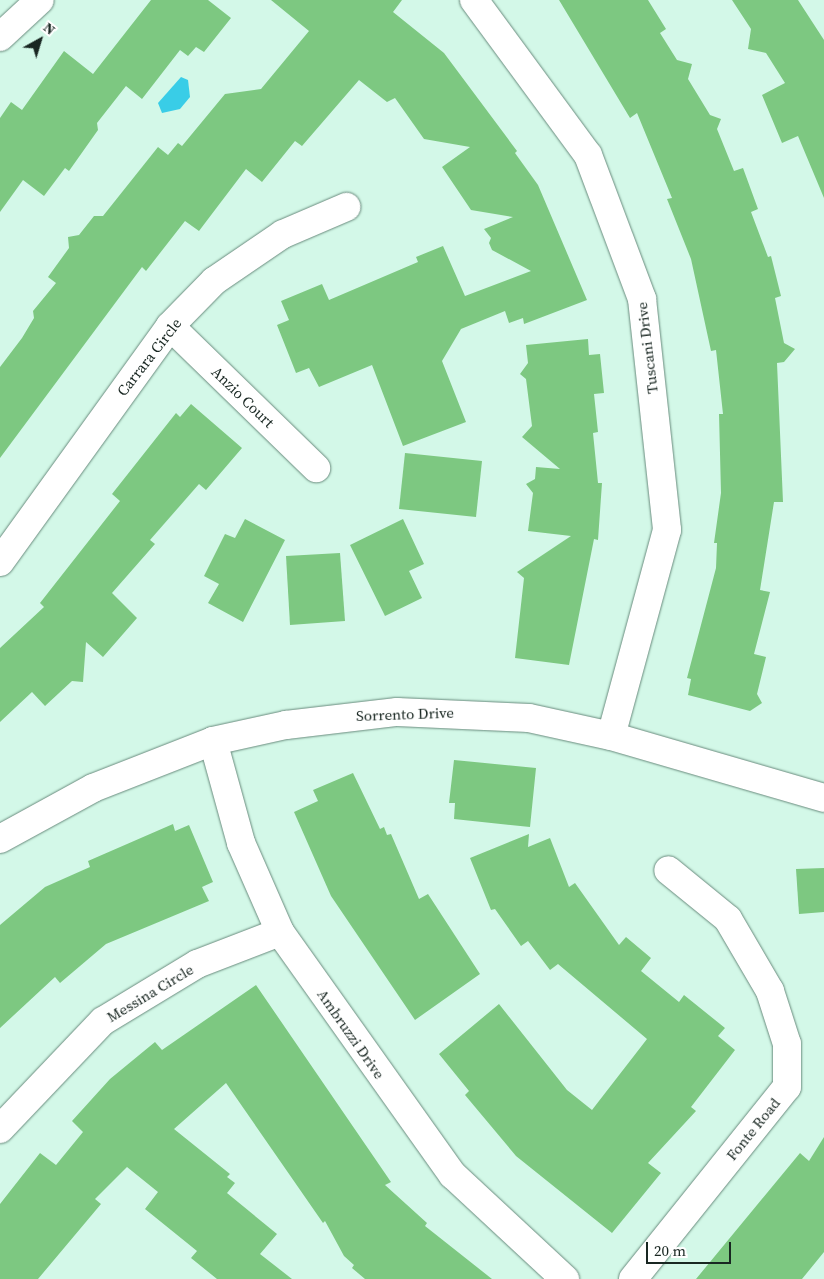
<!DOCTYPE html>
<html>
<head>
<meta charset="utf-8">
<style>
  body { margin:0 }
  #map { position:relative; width:824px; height:1279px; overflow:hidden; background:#d3f8e8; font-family:"Source Serif 4",serif }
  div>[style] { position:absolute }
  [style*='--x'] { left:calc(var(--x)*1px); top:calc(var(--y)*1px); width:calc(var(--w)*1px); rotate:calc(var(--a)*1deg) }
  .water>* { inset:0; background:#39cde7 }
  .building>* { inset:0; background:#7dc881 }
  .roads { filter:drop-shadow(0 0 1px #698b7d) drop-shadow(0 0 1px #698b7d) }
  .minor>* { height:28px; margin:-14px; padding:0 14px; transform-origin:14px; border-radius:14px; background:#fff }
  span { translate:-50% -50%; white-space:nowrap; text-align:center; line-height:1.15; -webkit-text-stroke:4.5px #fff; paint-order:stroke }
  .street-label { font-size:15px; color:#192722 }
  .north { position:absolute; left:15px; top:15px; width:50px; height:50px; -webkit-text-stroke:4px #fff; paint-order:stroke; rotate:39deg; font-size:14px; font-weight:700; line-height:20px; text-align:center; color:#192722 }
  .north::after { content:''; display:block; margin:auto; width:18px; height:22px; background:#192722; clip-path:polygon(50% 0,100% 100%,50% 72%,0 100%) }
  .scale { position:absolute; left:646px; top:1242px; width:85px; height:22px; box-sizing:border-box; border:2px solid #192722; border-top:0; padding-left:6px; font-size:15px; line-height:18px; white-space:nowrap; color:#192722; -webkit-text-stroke:4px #fff; paint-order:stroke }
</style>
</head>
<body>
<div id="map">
  <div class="water">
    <div style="clip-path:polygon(181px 77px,188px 80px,190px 97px,180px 109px,162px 113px,158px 103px)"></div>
  </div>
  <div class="building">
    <div style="clip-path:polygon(151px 0,208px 0,231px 18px,204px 52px,196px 47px,188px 56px,180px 50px,142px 99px,126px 86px,97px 123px,98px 130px,69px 171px,65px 168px,44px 196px,23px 180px,0 212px,0 118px,11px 102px,22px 110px,64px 51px,93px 74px)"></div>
    <div style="clip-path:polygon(271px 0,402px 0,393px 12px,444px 53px,517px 151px,515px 153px,538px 185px,587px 300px,524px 324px,523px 318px,509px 323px,505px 311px,461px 329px,442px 361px,466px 422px,403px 446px,372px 365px,319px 387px,309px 368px,296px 373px,277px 325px,289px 320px,281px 301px,322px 284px,329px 300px,418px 262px,416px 257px,443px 246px,465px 296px,531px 271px,492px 250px,489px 243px,491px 238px,484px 229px,513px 217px,471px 210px,442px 167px,470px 147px,424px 139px,395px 98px,387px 102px,359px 80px,302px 146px,295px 141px,262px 182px,246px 169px,199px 231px,185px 221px,146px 271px,142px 267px,0 458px,0 367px,22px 338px,34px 318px,33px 311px,56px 283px,48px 277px,69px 248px,68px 237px,79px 235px,94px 216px,103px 216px,158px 147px,168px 155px,178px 143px,182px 146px,225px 94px,261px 89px,309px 31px)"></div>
    <div style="clip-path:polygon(559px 0,648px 0,666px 29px,660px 33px,677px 60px,692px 64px,688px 79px,710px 115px,721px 119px,717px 129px,734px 171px,743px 168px,758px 209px,751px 212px,768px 257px,771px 256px,781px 296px,775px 298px,784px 343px,795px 349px,784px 362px,777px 363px,783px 502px,774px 502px,760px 590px,770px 592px,754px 654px,766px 657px,757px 694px,762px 703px,750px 711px,688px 695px,691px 679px,687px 678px,716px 568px,717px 543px,714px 543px,721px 493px,719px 414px,723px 414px,716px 350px,711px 351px,691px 259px,667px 199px,672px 198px,637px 113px,630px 118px)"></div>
    <div style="clip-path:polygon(732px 0,798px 0,824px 40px,824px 198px,798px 136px,782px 143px,762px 95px,785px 83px,766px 53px,748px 49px,751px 29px)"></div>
    <div style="clip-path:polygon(588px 339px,589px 355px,600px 354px,604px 393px,594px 394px,598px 432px,593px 433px,598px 483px,602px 483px,598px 540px,594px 539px,569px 665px,515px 658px,524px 578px,517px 572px,571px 536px,528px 531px,533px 493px,526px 484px,535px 479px,536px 467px,560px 469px,522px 437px,532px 426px,526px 379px,520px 374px,528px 363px,526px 345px)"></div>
    <div style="clip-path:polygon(191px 404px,242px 448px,206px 490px,199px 484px,150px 540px,155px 544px,112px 593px,137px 618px,103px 657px,86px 642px,83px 682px,72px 681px,45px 706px,32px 692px,0 722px,0 648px,44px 607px,40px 603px,120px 501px,112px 494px,176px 413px,180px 417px)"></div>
    <div style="clip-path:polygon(405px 453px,482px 461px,476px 517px,399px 509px)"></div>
    <div style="clip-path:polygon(245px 519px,285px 540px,243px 622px,208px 603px,219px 584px,204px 576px,225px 534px,235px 538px)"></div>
    <div style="clip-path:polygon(403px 519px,424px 564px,409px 571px,422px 598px,385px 616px,350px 545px)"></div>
    <div style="clip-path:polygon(340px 553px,345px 621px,290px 625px,286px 556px)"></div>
    <div style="clip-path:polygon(454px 760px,536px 768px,530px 827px,454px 819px,455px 803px,449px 803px)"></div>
    <div style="clip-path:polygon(353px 773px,380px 829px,384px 827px,387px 835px,391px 834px,419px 899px,428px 894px,480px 974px,415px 1020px,331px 896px,294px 812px,318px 801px,313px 790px)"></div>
    <div style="clip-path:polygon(173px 824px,175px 831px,189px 825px,213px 882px,202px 887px,209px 901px,106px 944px,60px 983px,55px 977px,0 1028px,0 925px,45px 887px,90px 867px,88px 861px)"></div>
    <div style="clip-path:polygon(529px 834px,528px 847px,550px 838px,569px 887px,575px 883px,619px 945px,626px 937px,651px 958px,641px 971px,679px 1002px,684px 995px,725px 1028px,718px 1036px,735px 1050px,691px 1107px,696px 1111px,648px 1163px,661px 1173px,612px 1233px,516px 1156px,465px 1095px,469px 1091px,439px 1054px,499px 1004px,567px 1090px,592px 1110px,647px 1039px,558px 964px,550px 970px,528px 941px,521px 946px,495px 909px,491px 910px,470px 858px)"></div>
    <div style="clip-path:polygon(824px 868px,824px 912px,799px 914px,796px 869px)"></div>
    <div style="clip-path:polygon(256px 985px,391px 1182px,385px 1185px,427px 1223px,425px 1226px,492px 1279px,365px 1279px,352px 1268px,354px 1265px,344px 1256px,325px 1221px,323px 1223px,226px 1083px,174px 1129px,230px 1174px,227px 1177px,235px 1183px,227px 1193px,277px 1234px,260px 1254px,292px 1279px,217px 1279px,191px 1258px,197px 1251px,145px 1209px,158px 1192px,127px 1167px,95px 1199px,101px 1204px,38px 1279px,0 1279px,0 1204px,40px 1153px,56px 1165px,83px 1132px,72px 1121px,110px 1079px,155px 1042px,162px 1050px)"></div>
    <div style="clip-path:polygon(824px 1137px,824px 1252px,802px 1279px,696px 1279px,800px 1153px,809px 1161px)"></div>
  </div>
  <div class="roads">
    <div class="minor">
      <div style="--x:474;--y:0;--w:192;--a:53.7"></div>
      <div style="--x:588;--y:155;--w:154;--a:69.4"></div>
      <div style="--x:642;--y:299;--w:232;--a:83.8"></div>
      <div style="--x:667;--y:530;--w:213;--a:105.2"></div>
      <div style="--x:0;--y:37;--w:54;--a:-42.8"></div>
      <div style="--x:170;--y:326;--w:204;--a:44.2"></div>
      <div style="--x:0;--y:562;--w:291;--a:-54.2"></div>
      <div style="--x:170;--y:326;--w:63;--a:-45.6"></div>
      <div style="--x:214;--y:281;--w:83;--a:-34.3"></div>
      <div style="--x:283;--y:234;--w:69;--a:-23.2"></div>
      <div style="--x:213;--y:741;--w:106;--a:74.6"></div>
      <div style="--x:241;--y:843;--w:97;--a:66.3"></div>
      <div style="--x:280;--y:932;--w:298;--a:54.6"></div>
      <div style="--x:453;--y:1175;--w:153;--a:42.9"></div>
      <div style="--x:0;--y:839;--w:106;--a:-28.7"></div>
      <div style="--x:93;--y:788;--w:129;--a:-21.4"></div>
      <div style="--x:213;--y:741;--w:75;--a:-12.4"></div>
      <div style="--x:286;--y:725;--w:112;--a:-6.7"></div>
      <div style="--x:397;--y:712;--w:132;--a:2.6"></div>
      <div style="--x:529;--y:718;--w:84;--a:12.4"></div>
      <div style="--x:611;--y:736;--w:222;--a:16.2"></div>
      <div style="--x:0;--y:1129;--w:149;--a:-46.4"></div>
      <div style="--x:103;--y:1021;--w:110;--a:-31.2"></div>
      <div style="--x:197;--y:964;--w:89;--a:-21.1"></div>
      <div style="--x:633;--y:1279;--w:246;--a:-51.3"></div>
      <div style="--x:787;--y:1087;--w:43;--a:-90"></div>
      <div style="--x:787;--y:1044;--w:56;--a:-107.8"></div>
      <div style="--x:770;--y:991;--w:83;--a:-120.3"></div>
      <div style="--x:728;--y:919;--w:77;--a:-140.8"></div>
    </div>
  </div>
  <div class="street-label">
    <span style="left:647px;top:348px;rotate:-97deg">Tuscani Drive</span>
    <span style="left:149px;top:357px;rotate:-52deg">Carrara Circle</span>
    <span style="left:243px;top:397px;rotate:44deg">Anzio Court</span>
    <span style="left:405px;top:714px;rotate:-2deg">Sorrento Drive</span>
    <span style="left:150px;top:993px;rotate:-31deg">Messina Circle</span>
    <span style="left:351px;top:1034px;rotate:55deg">Ambruzzi Drive</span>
    <span style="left:753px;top:1129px;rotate:-51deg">Fonte Road</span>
  </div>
  <div class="north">N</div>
  <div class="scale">20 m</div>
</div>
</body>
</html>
